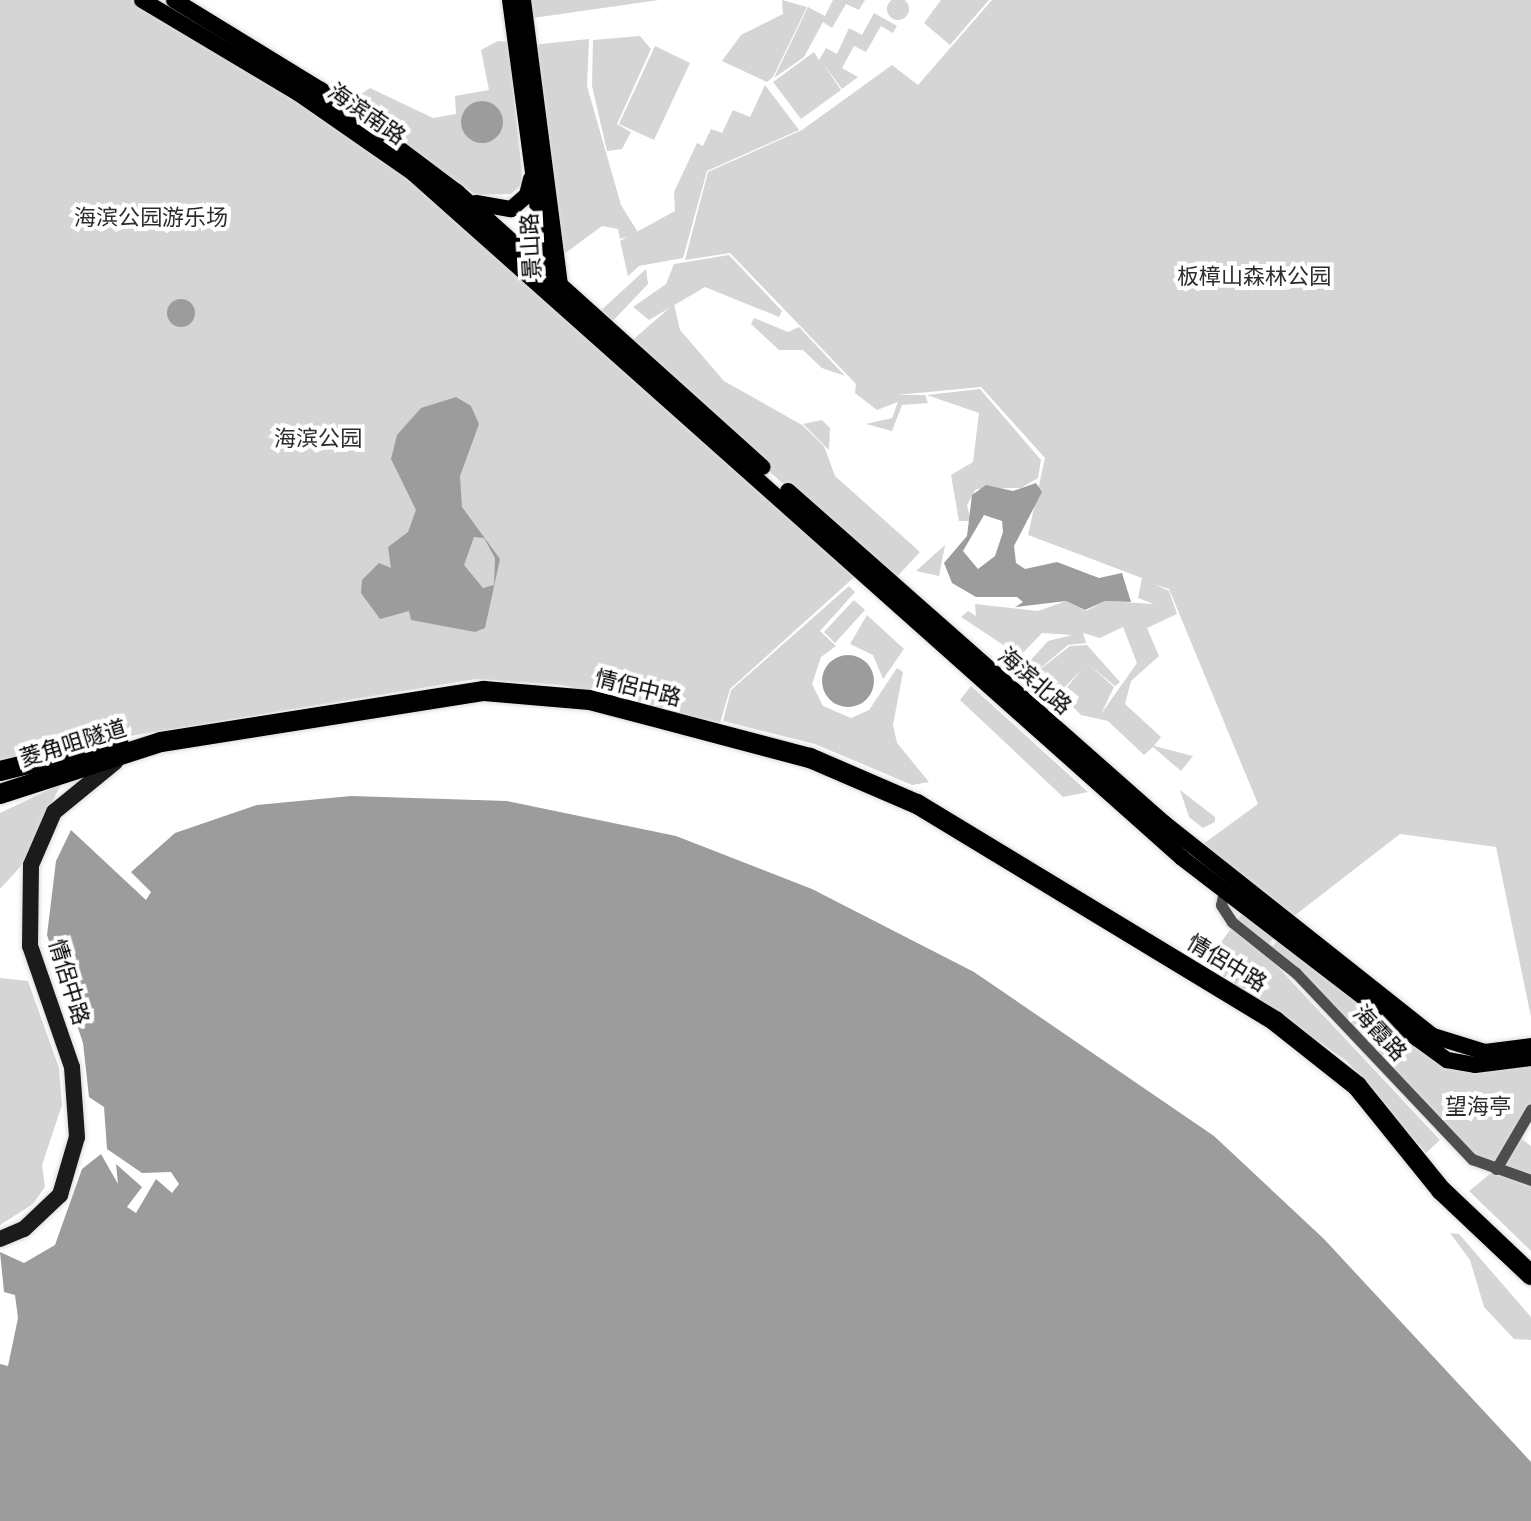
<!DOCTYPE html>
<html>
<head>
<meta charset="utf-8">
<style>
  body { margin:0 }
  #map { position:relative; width:1531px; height:1521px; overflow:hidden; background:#fff; font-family:"PT Sans Narrow","Noto Sans SC",sans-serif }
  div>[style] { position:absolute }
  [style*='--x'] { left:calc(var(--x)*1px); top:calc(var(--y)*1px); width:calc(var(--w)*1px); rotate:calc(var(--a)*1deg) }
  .green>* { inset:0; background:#d5d5d5 }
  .round { border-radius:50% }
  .water>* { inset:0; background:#9c9c9c }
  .roads { filter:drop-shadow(0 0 2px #dbdbdb) drop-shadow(0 0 2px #dbdbdb) }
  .street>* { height:11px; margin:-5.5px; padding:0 5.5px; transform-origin:5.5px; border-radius:5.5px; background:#4e4e4e }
  .secondary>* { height:16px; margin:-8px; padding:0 8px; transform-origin:8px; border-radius:8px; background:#1b1b1b }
  .primary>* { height:16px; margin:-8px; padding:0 8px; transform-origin:8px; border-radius:8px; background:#000 }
  .highway>* { height:20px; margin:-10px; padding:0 10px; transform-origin:10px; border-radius:10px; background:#000 }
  span { translate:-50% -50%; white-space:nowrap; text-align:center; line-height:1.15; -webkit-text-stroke:8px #fff; paint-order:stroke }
  .street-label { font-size:22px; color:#000 }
  .park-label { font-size:22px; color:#2c2c2c }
</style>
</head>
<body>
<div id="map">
  <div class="green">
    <div class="round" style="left:887px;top:-2px;width:22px;height:22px"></div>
    <div style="clip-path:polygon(0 0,142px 0,413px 174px,860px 572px,730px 689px,720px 723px,563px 685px,476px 679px,51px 749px,0 765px)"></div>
    <div style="clip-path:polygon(523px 0,659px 0,526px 19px)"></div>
    <div style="clip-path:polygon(782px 0,807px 7px,773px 77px,767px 82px,722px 61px,741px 35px,783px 14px)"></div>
    <div style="clip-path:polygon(833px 0,865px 0,859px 10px,846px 4px,832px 28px,823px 22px,804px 57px,774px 78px,808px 7px,825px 16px)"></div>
    <div style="clip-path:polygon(941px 0,989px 0,950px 45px,924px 23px)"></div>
    <div style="clip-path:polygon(992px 0,1531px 0,1531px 1017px,1496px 847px,1400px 834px,1294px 916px,1199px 847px,1258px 804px,1169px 589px,1154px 584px,1169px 591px,1177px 614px,1147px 628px,1159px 656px,1131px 681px,1125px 704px,1161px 737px,1154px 746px,1193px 756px,1181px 771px,1153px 747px,1144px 755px,1108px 721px,1081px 715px,1073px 707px,1079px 697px,1067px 687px,1083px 668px,1062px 690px,1038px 671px,1070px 646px,1087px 645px,1120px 682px,1115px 686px,1087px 663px,1114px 687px,1101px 714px,1137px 663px,1123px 627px,1100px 638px,1083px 633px,1086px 643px,1068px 645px,1037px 671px,1028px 663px,1048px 641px,1072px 635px,1042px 633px,1020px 656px,961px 617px,968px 611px,976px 616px,975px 604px,1038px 611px,1066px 601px,1086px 611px,1105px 601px,1154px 604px,1138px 598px,1142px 578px,1028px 535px,1045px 458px,981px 387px,897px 395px,925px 395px,928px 403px,902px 405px,892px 431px,866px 424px,892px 418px,898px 402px,877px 410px,855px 393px,856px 384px,730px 253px,685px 260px,708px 172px,802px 130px,892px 65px,918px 85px)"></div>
    <div style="clip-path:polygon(874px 13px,897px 26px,893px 33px,881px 26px,866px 52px,854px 46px,842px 68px,858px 77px,842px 89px,822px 62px,841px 90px,801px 119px,773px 82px,814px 52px,819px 60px,826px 48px,837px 54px,849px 28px,862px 35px)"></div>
    <div style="clip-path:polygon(640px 36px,651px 49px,617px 124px,631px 132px,622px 149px,607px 151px,592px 86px,593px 40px)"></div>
    <div style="clip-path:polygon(589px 39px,587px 86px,621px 205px,639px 234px,620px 239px,618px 229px,602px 226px,560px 257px,532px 45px)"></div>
    <div style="clip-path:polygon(498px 41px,508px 42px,523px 183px,511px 194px,476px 195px,348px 103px,370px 88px,433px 118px,456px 114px,455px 96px,489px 90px,481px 50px)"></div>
    <div style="clip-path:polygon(655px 46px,690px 63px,654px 140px,619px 124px)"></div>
    <div style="clip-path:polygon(765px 85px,799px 130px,707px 171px,683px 258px,639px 266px,628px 276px,620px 241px,675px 211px,674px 192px,697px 143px,703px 146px,711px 129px,722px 133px,733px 110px,750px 117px)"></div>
    <div style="clip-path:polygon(729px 255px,782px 311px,779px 317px,705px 287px,649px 320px,633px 307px,666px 284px,674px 264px)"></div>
    <div style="clip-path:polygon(646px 269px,648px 284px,608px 326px,596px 315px)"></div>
    <div style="clip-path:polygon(674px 304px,680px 330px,724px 381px,802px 425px,824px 446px,835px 476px,920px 552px,892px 582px,628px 344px)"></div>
    <div style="clip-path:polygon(754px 318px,788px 332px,799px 327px,845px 376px,822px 368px,803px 350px,779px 350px,751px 324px)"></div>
    <div style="clip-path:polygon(980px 389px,1041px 460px,1038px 478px,1021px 488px,976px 489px,967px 505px,971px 521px,959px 521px,951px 475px,973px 462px,979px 413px,927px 395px)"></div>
    <div style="clip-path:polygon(822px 420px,830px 428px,829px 450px,803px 424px)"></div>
    <div style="clip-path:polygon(945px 545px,939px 576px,916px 571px)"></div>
    <div style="clip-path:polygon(849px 586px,855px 592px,820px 631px,836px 646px,821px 657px,812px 684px,823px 706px,851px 718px,869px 710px,897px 668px,903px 672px,893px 725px,897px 743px,929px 782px,912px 785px,815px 744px,723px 721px,731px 690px)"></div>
    <div style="clip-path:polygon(854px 600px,865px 610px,835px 643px,824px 632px)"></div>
    <div style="clip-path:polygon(867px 615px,904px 649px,883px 679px,873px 655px,850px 644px)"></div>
    <div style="clip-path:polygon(971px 686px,1088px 792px,1063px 797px,960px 700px)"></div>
    <div style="clip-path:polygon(61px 784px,21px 866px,0 889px,0 813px)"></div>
    <div style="clip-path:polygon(1180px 790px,1215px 817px,1215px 822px,1203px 828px,1189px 817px)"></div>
    <div style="clip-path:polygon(1244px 911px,1276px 935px,1263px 951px,1440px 1140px,1426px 1153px,1347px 1061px,1205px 964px)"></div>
    <div style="clip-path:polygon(1280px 937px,1447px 1061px,1531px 1059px,1531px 1108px,1495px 1169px,1472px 1159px,1269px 951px)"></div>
    <div style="clip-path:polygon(0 978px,28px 981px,59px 1068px,62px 1105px,42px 1165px,45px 1187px,33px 1204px,0 1225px)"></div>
    <div style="clip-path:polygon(1516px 1135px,1531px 1146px,1531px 1176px,1503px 1166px)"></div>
    <div style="clip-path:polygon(1495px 1170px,1531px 1181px,1531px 1251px,1469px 1191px)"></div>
    <div style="clip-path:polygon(1450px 1233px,1459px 1234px,1531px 1317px,1531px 1340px,1514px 1339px,1484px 1307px,1470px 1260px)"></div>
  </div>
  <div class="water">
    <div class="round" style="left:461px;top:101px;width:42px;height:42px"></div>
    <div class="round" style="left:167px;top:299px;width:28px;height:28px"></div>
    <div style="clip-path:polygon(evenodd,456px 397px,471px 406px,479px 424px,460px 476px,462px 507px,500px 559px,485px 628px,475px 632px,411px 620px,409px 611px,380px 619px,361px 593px,362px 580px,379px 563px,391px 568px,388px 547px,408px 532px,416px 510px,391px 459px,397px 435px,421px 408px,456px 397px,474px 537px,484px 538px,495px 558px,494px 585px,483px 588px,464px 565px,474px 537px)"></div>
    <div style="clip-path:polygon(evenodd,1036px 483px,1042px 492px,1014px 546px,1016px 563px,1025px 569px,1057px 562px,1099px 578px,1122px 573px,1131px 602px,1105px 601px,1085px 610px,1066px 601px,1015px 607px,1023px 602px,1017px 597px,976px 597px,952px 583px,944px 563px,967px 536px,972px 495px,986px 485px,1013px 491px,1036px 483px,984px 515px,1002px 521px,1003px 532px,995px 556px,978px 569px,963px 551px,984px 515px)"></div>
    <div class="round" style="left:822px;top:655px;width:52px;height:52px"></div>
    <div style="clip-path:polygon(351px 796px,507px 801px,676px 836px,812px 889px,974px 972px,1214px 1136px,1324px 1239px,1531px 1462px,1531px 1521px,0 1521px,0 1364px,8px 1366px,18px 1318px,15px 1295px,4px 1292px,0 1252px,24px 1263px,55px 1245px,82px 1169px,101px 1154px,118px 1184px,116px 1164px,142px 1187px,127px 1207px,136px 1213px,156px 1179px,172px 1193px,179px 1184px,171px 1172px,142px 1173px,107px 1149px,104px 1107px,89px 1097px,83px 1043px,47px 935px,56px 861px,71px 830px,146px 900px,151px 892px,131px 872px,175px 833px,257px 805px)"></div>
  </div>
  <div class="roads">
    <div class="street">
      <div style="--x:1224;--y:891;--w:14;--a:102"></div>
      <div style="--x:1221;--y:905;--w:20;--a:57"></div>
      <div style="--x:1232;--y:922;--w:82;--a:38.6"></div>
      <div style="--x:1296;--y:973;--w:256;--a:46.6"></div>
      <div style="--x:1472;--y:1159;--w:63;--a:19.6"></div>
      <div style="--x:1496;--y:1169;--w:69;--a:-59.7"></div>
    </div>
    <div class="secondary">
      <div style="--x:0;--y:1239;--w:26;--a:-23"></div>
      <div style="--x:24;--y:1229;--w:50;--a:-43.4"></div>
      <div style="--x:60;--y:1195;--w:60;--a:-73.7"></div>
      <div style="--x:77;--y:1137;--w:70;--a:-94.1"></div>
      <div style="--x:72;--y:1067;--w:128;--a:-109.1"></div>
      <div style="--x:30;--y:946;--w:81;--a:-89.3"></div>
      <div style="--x:31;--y:865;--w:58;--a:-66.5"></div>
      <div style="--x:54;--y:812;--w:79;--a:-39.3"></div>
    </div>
    <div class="primary">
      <div style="--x:142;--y:0;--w:182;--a:30.8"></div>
      <div style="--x:298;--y:93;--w:140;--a:34.8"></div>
      <div style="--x:413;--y:173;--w:1030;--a:41.69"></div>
      <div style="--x:1182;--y:858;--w:297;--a:37.5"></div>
      <div style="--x:1418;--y:1039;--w:36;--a:36"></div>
      <div style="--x:1447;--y:1060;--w:28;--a:10"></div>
      <div style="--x:1475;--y:1065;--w:56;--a:-7.1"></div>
      <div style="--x:174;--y:0;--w:172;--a:31.5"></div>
      <div style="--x:321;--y:90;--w:170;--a:36.9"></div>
      <div style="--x:457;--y:192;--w:411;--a:42"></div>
      <div style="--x:510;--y:0;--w:279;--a:82.4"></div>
      <div style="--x:523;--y:0;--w:287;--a:82.6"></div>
      <div style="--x:476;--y:203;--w:36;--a:10"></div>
      <div style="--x:511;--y:209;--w:21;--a:-41"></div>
      <div style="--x:527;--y:195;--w:16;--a:-76"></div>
      <div style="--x:788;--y:491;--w:502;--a:41.44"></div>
      <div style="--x:1164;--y:823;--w:343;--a:38.4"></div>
      <div style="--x:1433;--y:1036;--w:54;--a:17.1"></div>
      <div style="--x:1485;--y:1052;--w:46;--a:-7.4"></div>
    </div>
    <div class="highway">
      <div style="--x:0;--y:771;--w:122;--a:-13.8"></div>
      <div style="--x:0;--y:794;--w:169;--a:-17.9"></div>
      <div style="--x:161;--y:742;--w:327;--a:-9"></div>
      <div style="--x:484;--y:691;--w:106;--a:4.9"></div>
      <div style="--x:590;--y:700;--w:228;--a:14.8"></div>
      <div style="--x:810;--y:758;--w:116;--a:23.3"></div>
      <div style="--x:917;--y:804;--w:419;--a:31.2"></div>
      <div style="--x:1275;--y:1021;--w:105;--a:38.4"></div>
      <div style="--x:1357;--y:1086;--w:134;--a:51.1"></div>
      <div style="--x:1441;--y:1190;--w:124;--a:43.4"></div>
    </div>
  </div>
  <div class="street-label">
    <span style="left:367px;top:114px;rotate:35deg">海滨南路</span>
    <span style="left:531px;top:246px;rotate:-93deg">景山路</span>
    <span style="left:1035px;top:681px;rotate:41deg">海滨北路</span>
    <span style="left:638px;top:688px;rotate:14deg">情侶中路</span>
    <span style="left:73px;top:743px;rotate:-17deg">菱角咀隧道</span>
    <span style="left:1227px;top:963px;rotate:31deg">情侶中路</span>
    <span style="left:69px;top:982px;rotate:73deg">情侶中路</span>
    <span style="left:1380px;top:1033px;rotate:47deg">海霞路</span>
  </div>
  <div class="park-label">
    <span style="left:151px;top:218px">海滨公园游乐场</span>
    <span style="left:1254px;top:277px">板樟山森林公园</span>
    <span style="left:318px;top:439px">海滨公园</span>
    <span style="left:1478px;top:1107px">望海亭</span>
  </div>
</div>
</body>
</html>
